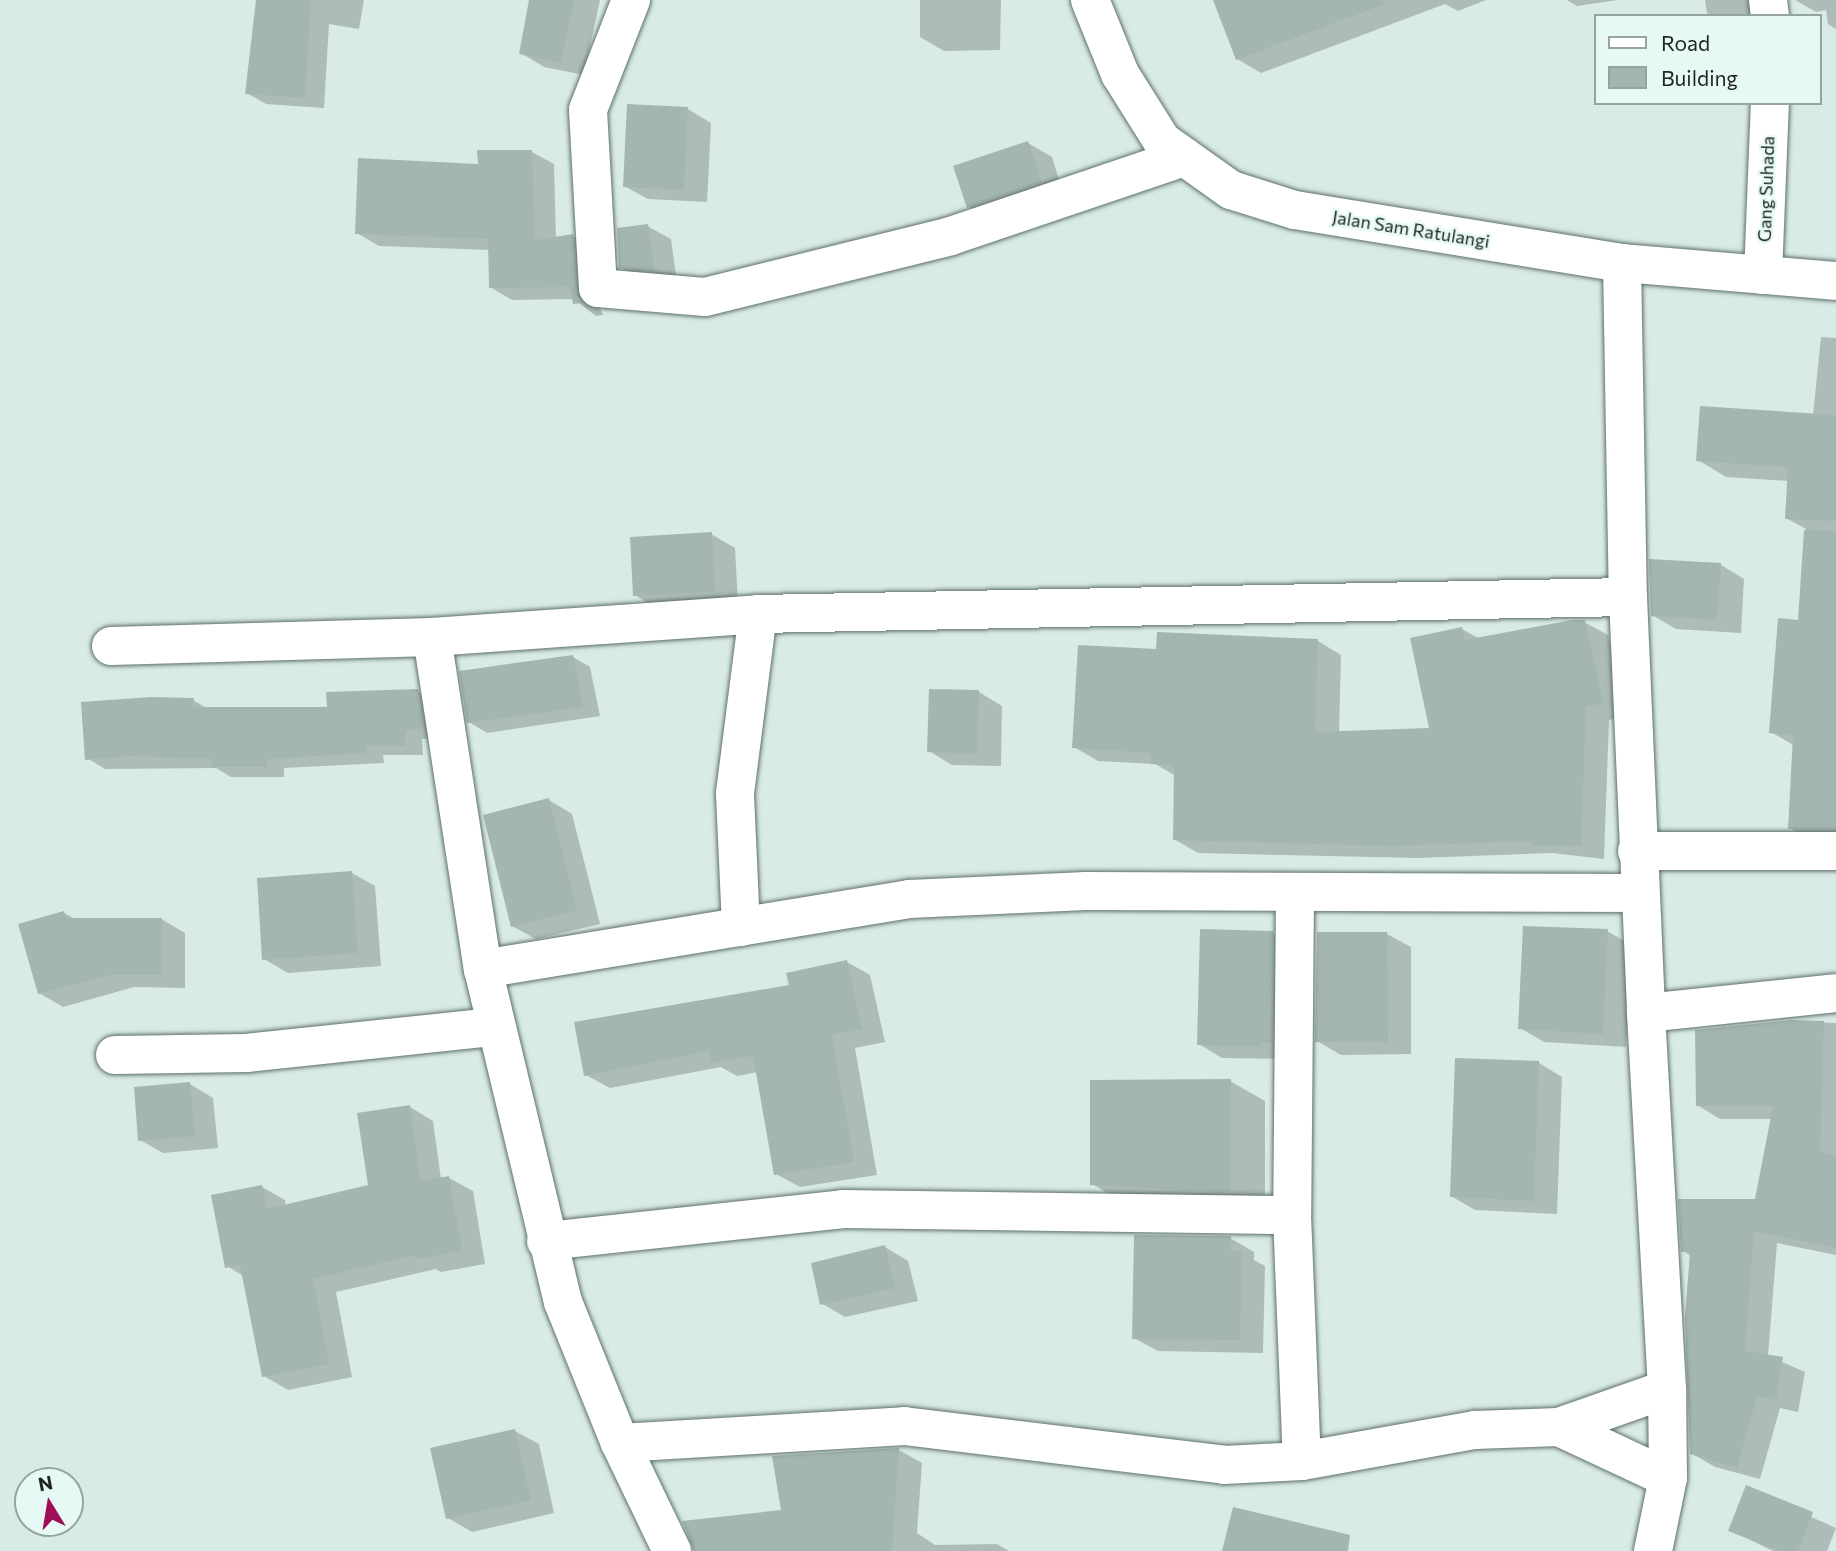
<!DOCTYPE html>
<html>
<head>
<meta charset="utf-8">
<style>
  body { margin:0 }
  #map { position:relative; width:1836px; height:1551px; overflow:hidden; background:#d9ebe6; font-family:Commissioner,sans-serif }
  div>[style] { position:absolute }
  [style*='--x'] { left:calc(var(--x)*1px); top:calc(var(--y)*1px); width:calc(var(--w)*1px); rotate:calc(var(--a)*1deg) }
  .shadow>* { inset:0; background:#0003 }
  .building>* { inset:0; background:#a4b6b1 }
  .roads { filter:drop-shadow(0 0 2px #5f706b) drop-shadow(0 0 2px #5f706b) }
  .minor>* { height:38px; margin:-19px; padding:0 19px; transform-origin:19px; border-radius:19px; background:#fff }
  span { translate:-50% -50%; white-space:nowrap; text-align:center; line-height:1.15; -webkit-text-stroke:5px #e6f9f4; paint-order:stroke }
  .street-label { font-size:18px; color:#1e2523 }
  .legend { position:absolute; left:1594px; top:14px; width:228px; height:91px; box-sizing:border-box; background:#e6f9f4; border:2px solid #96a4a0; margin:0; padding:9px 12px; list-style:none; font-size:21px; color:#1e2523 }
  .legend li { display:flex; align-items:center; gap:14px; height:35px }
  .legend b { width:35px; border:2px solid #96a4a0 }
  .north { position:absolute; left:14px; top:1467px; width:70px; height:70px; box-sizing:border-box; background:#e6f9f4; border:2px solid #96a4a0; border-radius:50%; rotate:349deg; font-size:19px; font-weight:700; line-height:28px; text-align:center; color:#1e2523 }
  .north::after { content:''; display:block; margin:auto; width:24px; height:32px; background:#9f0f58; clip-path:polygon(50% 0,100% 100%,50% 72%,0 100%) }
</style>
</head>
<body>
<div id="map">
  <div class="shadow">
    <div style="clip-path:polygon(259px 0,364px 0,359px 29px,329px 24px,324px 108px,266px 104px,247px 93px)"></div>
    <div style="clip-path:polygon(531px 0,600px 0,584px 75px,544px 67px,521px 53px)"></div>
    <div style="clip-path:polygon(920px 0,1001px 0,1000px 50px,944px 51px,920px 37px)"></div>
    <div style="clip-path:polygon(1215px 0,1486px 0,1458px 11px,1445px 4px,1261px 73px,1237px 59px)"></div>
    <div style="clip-path:polygon(1567px 0,1618px 0,1577px 6px)"></div>
    <div style="clip-path:polygon(1705px 0,1779px 0,1771px 16px,1713px 16px,1707px 13px)"></div>
    <div style="clip-path:polygon(1795px 0,1836px 0,1836px 29px,1828px 24px,1826px 10px,1816px 12px)"></div>
    <div style="clip-path:polygon(688px 109px,711px 123px,707px 202px,648px 199px,624px 186px)"></div>
    <div style="clip-path:polygon(1028px 143px,1052px 157px,1064px 196px,992px 220px,968px 206px)"></div>
    <div style="clip-path:polygon(532px 152px,554px 164px,556px 239px,573px 236px,595px 249px,598px 303px,603px 315px,596px 316px,574px 299px,512px 300px,490px 287px,490px 250px,379px 246px,357px 233px,479px 165px)"></div>
    <div style="clip-path:polygon(647px 226px,671px 239px,677px 283px,644px 281px,620px 267px)"></div>
    <div style="clip-path:polygon(1821px 337px,1836px 338px,1836px 846px,1818px 845px,1790px 828px,1795px 746px,1771px 732px,1799px 621px,1806px 529px,1786px 518px,1789px 481px,1726px 477px,1698px 460px,1813px 415px)"></div>
    <div style="clip-path:polygon(711px 534px,735px 548px,738px 604px,658px 609px,635px 595px)"></div>
    <div style="clip-path:polygon(1721px 565px,1744px 579px,1741px 633px,1676px 629px,1652px 615px)"></div>
    <div style="clip-path:polygon(1584px 622px,1608px 635px,1626px 716px,1609px 720px,1604px 859px,1552px 853px,1418px 858px,1198px 853px,1174px 839px,1176px 776px,1155px 764px,1098px 761px,1074px 747px,1158px 651px,1318px 641px,1341px 655px,1339px 733px,1431px 730px,1462px 629px,1480px 639px)"></div>
    <div style="clip-path:polygon(573px 657px,590px 667px,600px 716px,487px 733px,469px 722px)"></div>
    <div style="clip-path:polygon(417px 691px,436px 702px,441px 738px,422px 739px,423px 755px,383px 755px,384px 763px,284px 768px,284px 777px,231px 777px,216px 768px,105px 769px,87px 758px,193px 700px,208px 709px,329px 708px)"></div>
    <div style="clip-path:polygon(979px 692px,1002px 706px,1001px 766px,952px 765px,929px 751px)"></div>
    <div style="clip-path:polygon(549px 800px,572px 814px,600px 924px,536px 939px,512px 926px)"></div>
    <div style="clip-path:polygon(352px 873px,375px 886px,381px 966px,288px 973px,264px 959px)"></div>
    <div style="clip-path:polygon(64px 913px,75px 919px,161px 919px,185px 933px,185px 988px,134px 987px,63px 1007px,39px 993px)"></div>
    <div style="clip-path:polygon(1607px 931px,1631px 945px,1626px 1047px,1544px 1042px,1520px 1028px)"></div>
    <div style="clip-path:polygon(1272px 933px,1296px 946px,1284px 1059px,1222px 1058px,1199px 1044px)"></div>
    <div style="clip-path:polygon(1387px 934px,1411px 947px,1411px 1054px,1341px 1055px,1317px 1041px)"></div>
    <div style="clip-path:polygon(847px 962px,870px 975px,885px 1042px,855px 1048px,877px 1175px,800px 1187px,776px 1174px,758px 1072px,737px 1076px,721px 1067px,610px 1088px,586px 1075px)"></div>
    <div style="clip-path:polygon(1792px 1021px,1836px 1023px,1836px 1255px,1777px 1243px,1768px 1356px,1805px 1372px,1798px 1412px,1780px 1408px,1760px 1479px,1715px 1467px,1691px 1453px,1691px 1256px,1683px 1251px,1757px 1201px,1773px 1119px,1720px 1119px,1697px 1105px)"></div>
    <div style="clip-path:polygon(1539px 1063px,1562px 1077px,1557px 1214px,1475px 1210px,1451px 1196px)"></div>
    <div style="clip-path:polygon(1230px 1081px,1265px 1101px,1265px 1211px,1127px 1204px,1092px 1184px)"></div>
    <div style="clip-path:polygon(190px 1084px,213px 1098px,218px 1148px,163px 1153px,140px 1140px)"></div>
    <div style="clip-path:polygon(410px 1107px,433px 1121px,441px 1179px,449px 1178px,473px 1191px,485px 1264px,441px 1272px,436px 1269px,336px 1292px,352px 1377px,288px 1390px,264px 1376px,245px 1277px,227px 1266px,262px 1187px,285px 1200px,286px 1206px,370px 1187px)"></div>
    <div style="clip-path:polygon(1230px 1238px,1254px 1252px,1254px 1260px,1265px 1266px,1263px 1353px,1158px 1351px,1134px 1338px)"></div>
    <div style="clip-path:polygon(885px 1247px,908px 1261px,918px 1301px,845px 1317px,821px 1303px)"></div>
    <div style="clip-path:polygon(515px 1431px,539px 1444px,554px 1513px,472px 1532px,448px 1518px)"></div>
    <div style="clip-path:polygon(899px 1450px,922px 1463px,917px 1533px,935px 1545px,997px 1544px,1009px 1551px,695px 1551px,783px 1511px,774px 1457px)"></div>
    <div style="clip-path:polygon(1747px 1488px,1836px 1528px,1827px 1551px,1773px 1551px,1730px 1530px)"></div>
  </div>
  <div class="building">
    <div style="clip-path:polygon(256px 0,311px 0,305px 98px,245px 94px)"></div>
    <div style="clip-path:polygon(529px 0,574px 0,561px 63px,519px 54px)"></div>
    <div style="clip-path:polygon(1213px 0,1385px 0,1385px 4px,1236px 60px)"></div>
    <div style="clip-path:polygon(627px 104px,688px 107px,684px 190px,623px 187px)"></div>
    <div style="clip-path:polygon(1028px 141px,1042px 182px,967px 208px,953px 166px)"></div>
    <div style="clip-path:polygon(477px 150px,532px 150px,535px 240px,573px 234px,576px 289px,583px 303px,573px 304px,570px 287px,489px 288px,488px 239px,355px 234px,358px 158px,478px 164px)"></div>
    <div style="clip-path:polygon(648px 224px,654px 271px,619px 268px,617px 228px)"></div>
    <div style="clip-path:polygon(1700px 406px,1836px 415px,1836px 521px,1785px 519px,1788px 467px,1696px 461px)"></div>
    <div style="clip-path:polygon(1804px 530px,1836px 531px,1836px 829px,1788px 829px,1793px 735px,1769px 733px,1778px 618px,1798px 620px)"></div>
    <div style="clip-path:polygon(712px 532px,715px 592px,633px 596px,630px 537px)"></div>
    <div style="clip-path:polygon(1649px 559px,1721px 563px,1717px 620px,1651px 616px)"></div>
    <div style="clip-path:polygon(1572px 620px,1585px 620px,1603px 703px,1586px 707px,1581px 846px,1533px 845px,1533px 841px,1393px 846px,1173px 840px,1174px 765px,1151px 764px,1151px 753px,1072px 748px,1078px 645px,1156px 649px,1157px 632px,1318px 639px,1315px 732px,1429px 728px,1410px 638px,1462px 627px,1465px 640px)"></div>
    <div style="clip-path:polygon(573px 655px,583px 707px,467px 723px,459px 671px)"></div>
    <div style="clip-path:polygon(418px 689px,424px 728px,405px 730px,405px 746px,366px 746px,366px 753px,267px 759px,267px 767px,212px 767px,212px 759px,128px 756px,85px 760px,81px 702px,151px 697px,194px 698px,193px 707px,327px 707px,326px 692px)"></div>
    <div style="clip-path:polygon(929px 689px,979px 690px,977px 754px,927px 752px)"></div>
    <div style="clip-path:polygon(549px 798px,577px 910px,511px 927px,483px 815px)"></div>
    <div style="clip-path:polygon(352px 871px,358px 953px,262px 960px,257px 878px)"></div>
    <div style="clip-path:polygon(64px 911px,66px 918px,162px 918px,161px 975px,110px 975px,38px 994px,18px 924px)"></div>
    <div style="clip-path:polygon(1523px 926px,1608px 929px,1603px 1034px,1518px 1029px)"></div>
    <div style="clip-path:polygon(1200px 929px,1273px 931px,1272px 1043px,1261px 1043px,1261px 1047px,1197px 1045px)"></div>
    <div style="clip-path:polygon(1317px 932px,1387px 932px,1388px 1042px,1315px 1042px)"></div>
    <div style="clip-path:polygon(847px 960px,862px 1029px,832px 1035px,854px 1162px,774px 1175px,753px 1056px,711px 1063px,709px 1051px,584px 1076px,574px 1022px,789px 985px,786px 973px)"></div>
    <div style="clip-path:polygon(1792px 1020px,1824px 1021px,1820px 1152px,1836px 1155px,1836px 1248px,1754px 1231px,1745px 1351px,1783px 1357px,1776px 1400px,1757px 1396px,1737px 1468px,1690px 1454px,1685px 1317px,1690px 1252px,1681px 1252px,1678px 1199px,1755px 1199px,1773px 1106px,1696px 1106px,1695px 1030px)"></div>
    <div style="clip-path:polygon(1455px 1058px,1539px 1061px,1534px 1201px,1450px 1197px)"></div>
    <div style="clip-path:polygon(1231px 1079px,1231px 1192px,1090px 1185px,1090px 1080px)"></div>
    <div style="clip-path:polygon(190px 1082px,195px 1136px,138px 1141px,134px 1087px)"></div>
    <div style="clip-path:polygon(410px 1105px,420px 1181px,449px 1176px,462px 1251px,416px 1259px,415px 1255px,313px 1279px,329px 1364px,262px 1377px,240px 1265px,225px 1268px,211px 1195px,262px 1185px,267px 1209px,368px 1185px,357px 1113px)"></div>
    <div style="clip-path:polygon(1134px 1235px,1231px 1236px,1231px 1251px,1242px 1251px,1240px 1340px,1132px 1339px)"></div>
    <div style="clip-path:polygon(885px 1245px,895px 1288px,820px 1305px,811px 1263px)"></div>
    <div style="clip-path:polygon(515px 1429px,531px 1500px,446px 1519px,430px 1448px)"></div>
    <div style="clip-path:polygon(899px 1448px,892px 1551px,694px 1551px,682px 1521px,781px 1510px,772px 1456px)"></div>
    <div style="clip-path:polygon(1746px 1485px,1813px 1512px,1798px 1551px,1780px 1551px,1728px 1531px)"></div>
    <div style="clip-path:polygon(1233px 1507px,1350px 1535px,1348px 1551px,1222px 1551px)"></div>
  </div>
  <div class="roads">
    <div class="minor">
      <div style="--x:631;--y:0;--w:118;--a:111.4"></div>
      <div style="--x:588;--y:110;--w:178;--a:86.8"></div>
      <div style="--x:598;--y:288;--w:107;--a:4.8"></div>
      <div style="--x:705;--y:297;--w:253;--a:-13.9"></div>
      <div style="--x:951;--y:236;--w:246;--a:-18.7"></div>
      <div style="--x:1090;--y:0;--w:80;--a:67.9"></div>
      <div style="--x:1120;--y:74;--w:79;--a:57.9"></div>
      <div style="--x:1162;--y:141;--w:85;--a:35.4"></div>
      <div style="--x:1231;--y:190;--w:67;--a:17.4"></div>
      <div style="--x:1295;--y:210;--w:331;--a:9.2"></div>
      <div style="--x:1622;--y:263;--w:215;--a:4.8"></div>
      <div style="--x:1768;--y:0;--w:16;--a:83"></div>
      <div style="--x:1622;--y:263;--w:334;--a:89"></div>
      <div style="--x:1628;--y:597;--w:416;--a:87.5"></div>
      <div style="--x:1763;--y:275;--w:172;--a:-87.7"></div>
      <div style="--x:432;--y:637;--w:336;--a:81.3"></div>
      <div style="--x:483;--y:969;--w:432;--a:-9.3"></div>
      <div style="--x:909;--y:899;--w:177;--a:-2.6"></div>
      <div style="--x:1086;--y:891;--w:553;--a:0.21"></div>
      <div style="--x:111;--y:646;--w:321;--a:-1.6"></div>
      <div style="--x:432;--y:637;--w:327;--a:-4"></div>
      <div style="--x:758;--y:614;--w:870;--a:-1.12"></div>
      <div style="--x:1637;--y:851;--w:199;--a:0"></div>
      <div style="--x:1295;--y:894;--w:321;--a:90.5"></div>
      <div style="--x:1292;--y:1215;--w:246;--a:87.7"></div>
      <div style="--x:741;--y:927;--w:134;--a:-92.6"></div>
      <div style="--x:735;--y:793;--w:180;--a:-82.7"></div>
      <div style="--x:483;--y:969;--w:342;--a:76.5"></div>
      <div style="--x:563;--y:1302;--w:152;--a:68"></div>
      <div style="--x:620;--y:1443;--w:120;--a:64.3"></div>
      <div style="--x:115;--y:1055;--w:131;--a:-0.9"></div>
      <div style="--x:246;--y:1053;--w:249;--a:-6"></div>
      <div style="--x:546;--y:1241;--w:299;--a:-6.1"></div>
      <div style="--x:843;--y:1209;--w:449;--a:0.8"></div>
      <div style="--x:1559;--y:1427;--w:120;--a:25.1"></div>
      <div style="--x:620;--y:1443;--w:285;--a:-3.4"></div>
      <div style="--x:904;--y:1426;--w:322;--a:6.9"></div>
      <div style="--x:1224;--y:1465;--w:78;--a:-2.9"></div>
      <div style="--x:1302;--y:1461;--w:176;--a:-10.2"></div>
      <div style="--x:1475;--y:1430;--w:84;--a:-2"></div>
      <div style="--x:1559;--y:1427;--w:114;--a:-19.4"></div>
      <div style="--x:1653;--y:1551;--w:75;--a:-78.4"></div>
      <div style="--x:1668;--y:1478;--w:89;--a:-90.6"></div>
      <div style="--x:1667;--y:1389;--w:377;--a:-93.2"></div>
      <div style="--x:1646;--y:1013;--w:191;--a:-6"></div>
    </div>
  </div>
  <div class="street-label">
    <span style="left:1766px;top:189px;rotate:-88deg">Gang Suhada</span>
    <span style="left:1411px;top:229px;rotate:9deg">Jalan Sam Ratulangi</span>
  </div>
  <ul class="legend">
  <li><b style="height:9px;background:#fff"></b>Road</li>
  <li><b style="height:19px;background:#a4b6b1"></b>Building</li>
  </ul>
  <div class="north">N</div>
</div>
</body>
</html>
